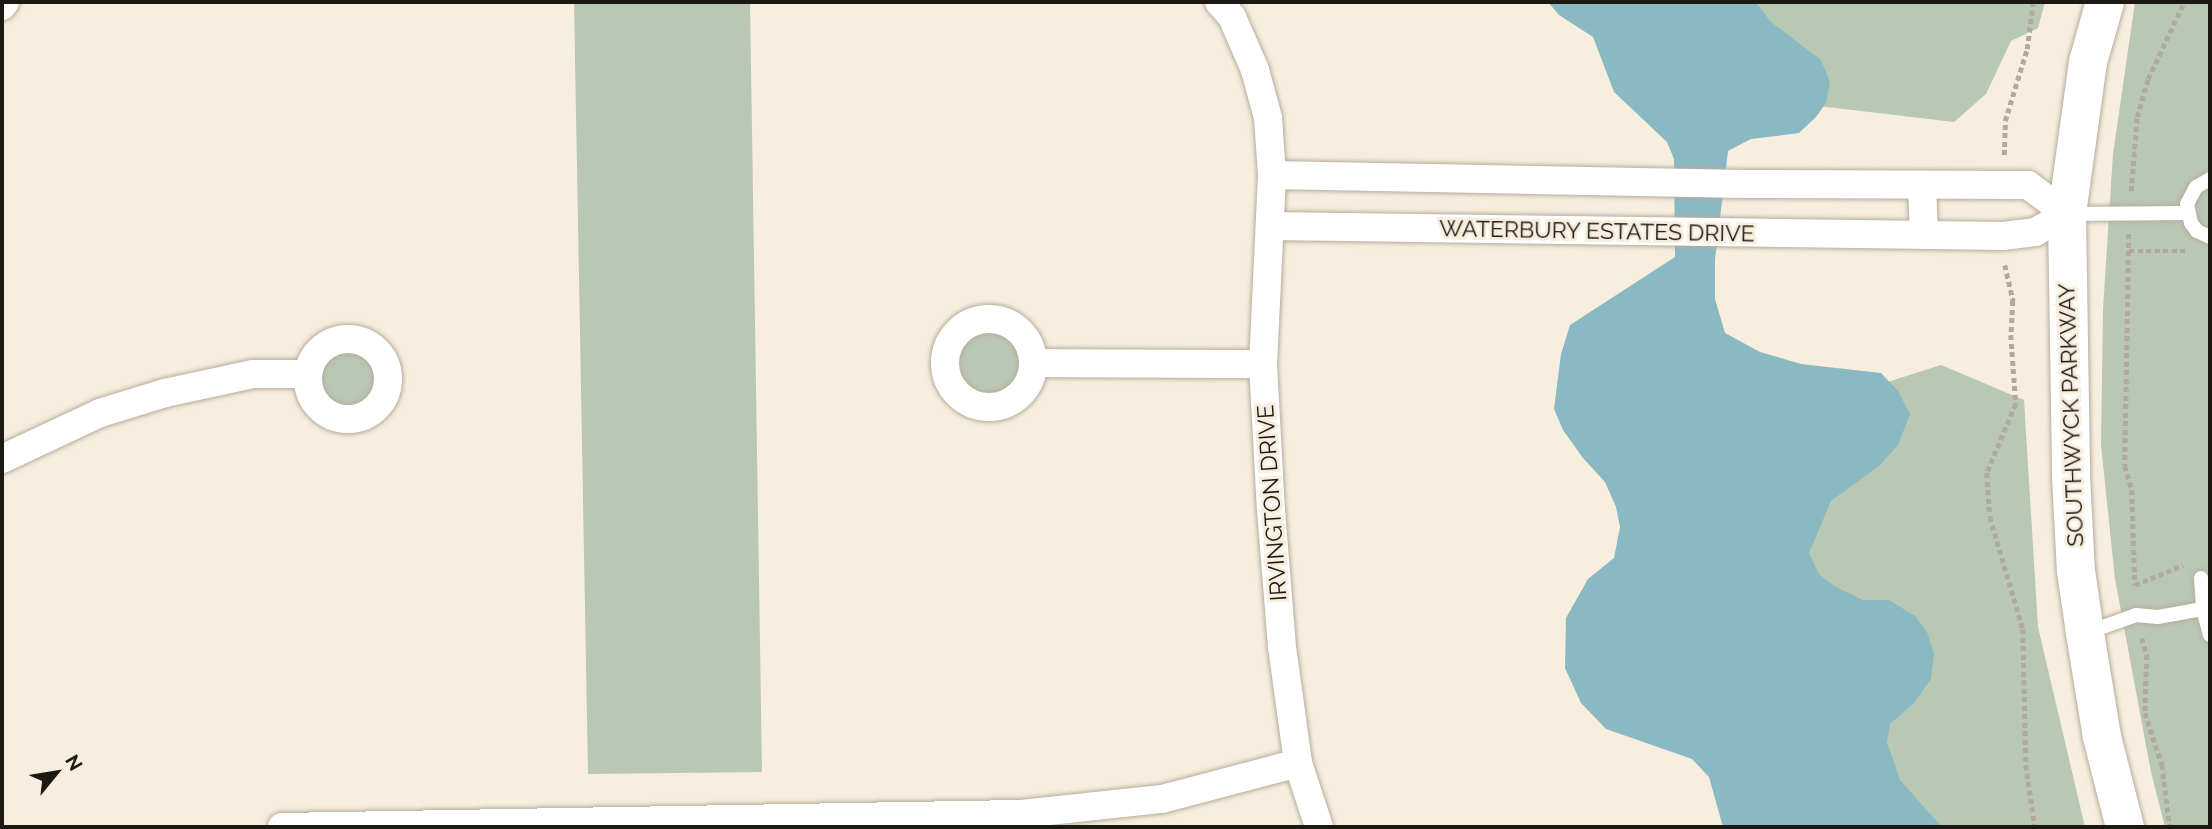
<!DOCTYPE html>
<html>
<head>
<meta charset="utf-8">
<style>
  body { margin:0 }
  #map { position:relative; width:2212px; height:829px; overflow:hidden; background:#f8eedd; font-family:Raleway,sans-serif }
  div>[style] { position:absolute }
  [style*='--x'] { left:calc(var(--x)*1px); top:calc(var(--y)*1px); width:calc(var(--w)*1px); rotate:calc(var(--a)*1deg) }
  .green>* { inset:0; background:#b9c8b3 }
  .round { border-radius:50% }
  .water>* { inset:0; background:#89b9c3 }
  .path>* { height:4.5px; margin-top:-2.25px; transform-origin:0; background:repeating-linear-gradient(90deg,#b1a99b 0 5px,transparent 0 8.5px) }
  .roads { filter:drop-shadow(0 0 2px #b6ac9d) drop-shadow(0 0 2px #b6ac9d) }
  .lane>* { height:14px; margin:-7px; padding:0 7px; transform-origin:7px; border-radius:7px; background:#fff }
  .street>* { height:28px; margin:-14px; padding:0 14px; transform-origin:14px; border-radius:14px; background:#fff }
  .street>.ring { margin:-14px; padding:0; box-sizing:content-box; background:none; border:28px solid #fff; border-radius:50% }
  .secondary>* { height:38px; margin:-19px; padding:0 19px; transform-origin:19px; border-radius:19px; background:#fff }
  span { translate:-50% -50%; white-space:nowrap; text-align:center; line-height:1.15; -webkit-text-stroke:6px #f8eedd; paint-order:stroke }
  .street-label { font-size:23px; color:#1c1913 }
  .frame { position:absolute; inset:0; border:4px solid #1c1913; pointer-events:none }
  .north { position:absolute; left:21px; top:738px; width:70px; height:70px; -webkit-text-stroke:5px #f8eedd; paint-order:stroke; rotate:60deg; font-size:19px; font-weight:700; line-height:28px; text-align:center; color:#1c1913 }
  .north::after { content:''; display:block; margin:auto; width:24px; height:32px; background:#1c1913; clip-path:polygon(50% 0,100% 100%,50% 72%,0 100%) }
</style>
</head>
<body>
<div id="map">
  <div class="green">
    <div style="clip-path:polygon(574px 2px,750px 2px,762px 772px,588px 774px)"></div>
    <div style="clip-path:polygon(1678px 2px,2045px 2px,2038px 28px,2011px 41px,1986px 94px,1954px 122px,1707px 93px)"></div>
    <div style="clip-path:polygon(2135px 2px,2210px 2px,2210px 827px,2165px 827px,2151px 772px,2115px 579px,2101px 445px,2103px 309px,2113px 154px)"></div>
    <div class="round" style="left:951px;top:320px;width:80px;height:80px"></div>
    <div class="round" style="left:303px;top:335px;width:80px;height:80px"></div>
    <div style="clip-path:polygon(1941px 365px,2024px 400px,2038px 627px,2085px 827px,1763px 827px,1730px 432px)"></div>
  </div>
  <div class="water">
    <div style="clip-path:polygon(1548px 2px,1756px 2px,1771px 22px,1821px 60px,1830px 82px,1826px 103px,1816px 117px,1799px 133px,1751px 139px,1728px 151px,1715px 260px,1715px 299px,1725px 333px,1760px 352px,1801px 364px,1881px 373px,1898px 391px,1910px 414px,1898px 445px,1879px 466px,1831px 501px,1809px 553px,1819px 574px,1834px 586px,1863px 600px,1889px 600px,1915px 616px,1927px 632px,1934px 653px,1931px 679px,1914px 703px,1890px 724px,1887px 742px,1900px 780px,1942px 827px,1723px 827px,1709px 777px,1692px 759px,1606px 729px,1581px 703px,1565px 668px,1566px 618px,1588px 579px,1614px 558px,1620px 527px,1616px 507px,1605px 482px,1583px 458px,1563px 430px,1554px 409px,1561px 354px,1570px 325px,1675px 257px,1674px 159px,1667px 142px,1614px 92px,1593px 37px,1559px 15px)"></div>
  </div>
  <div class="path">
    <div style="--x:2004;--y:155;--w:34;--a:-88"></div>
    <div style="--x:2005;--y:121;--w:75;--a:-73"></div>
    <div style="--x:2027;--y:49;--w:47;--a:-82.7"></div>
    <div style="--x:2131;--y:191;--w:74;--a:-85.4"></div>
    <div style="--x:2137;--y:117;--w:40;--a:-74"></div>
    <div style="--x:2148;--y:79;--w:85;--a:-64.9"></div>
    <div style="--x:2129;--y:234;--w:232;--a:91"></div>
    <div style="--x:2125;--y:466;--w:25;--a:74"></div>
    <div style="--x:2132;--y:490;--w:95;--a:88.2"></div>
    <div style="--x:2135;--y:585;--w:52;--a:-22.6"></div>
    <div style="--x:2129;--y:251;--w:56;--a:0"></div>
    <div style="--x:2005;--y:265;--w:37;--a:77"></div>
    <div style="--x:2013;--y:301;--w:34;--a:93"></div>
    <div style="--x:2011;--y:335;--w:69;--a:85.9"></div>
    <div style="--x:2016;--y:404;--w:75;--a:112.8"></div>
    <div style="--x:1987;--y:473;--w:44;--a:86.1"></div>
    <div style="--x:1990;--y:517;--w:117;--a:73.6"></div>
    <div style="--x:2023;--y:629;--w:136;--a:88.7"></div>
    <div style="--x:2026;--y:765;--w:63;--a:81.7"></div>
    <div style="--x:2142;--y:638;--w:18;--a:74"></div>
    <div style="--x:2147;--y:655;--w:58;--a:92"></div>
    <div style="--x:2145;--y:713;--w:55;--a:71.9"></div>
    <div style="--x:2162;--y:765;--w:63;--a:82.6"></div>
  </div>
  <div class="roads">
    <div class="lane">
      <div style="--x:2210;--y:179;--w:16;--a:150"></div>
      <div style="--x:2196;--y:187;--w:19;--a:118"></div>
      <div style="--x:2187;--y:204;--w:19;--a:78"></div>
      <div style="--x:2191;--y:223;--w:10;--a:53"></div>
      <div style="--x:2197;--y:231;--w:14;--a:25"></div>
      <div style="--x:2069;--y:214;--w:119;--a:-0.5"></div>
      <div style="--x:2201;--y:578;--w:31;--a:86"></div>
      <div style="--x:2203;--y:609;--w:27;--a:75"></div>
      <div style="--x:2086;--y:633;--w:53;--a:-19.8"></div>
      <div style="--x:2136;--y:615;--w:22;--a:5"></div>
      <div style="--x:2158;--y:617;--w:46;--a:-10.1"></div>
    </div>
    <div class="street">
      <div style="--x:1219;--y:2;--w:20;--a:49"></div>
      <div style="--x:1232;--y:17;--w:58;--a:66.5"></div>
      <div style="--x:1255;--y:70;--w:50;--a:74.8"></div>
      <div style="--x:1268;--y:118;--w:57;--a:86"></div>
      <div style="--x:1272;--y:175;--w:189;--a:92.7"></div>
      <div style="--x:1263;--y:364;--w:146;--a:86.9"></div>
      <div style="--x:1271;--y:510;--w:137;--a:85.4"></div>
      <div style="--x:1282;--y:647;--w:117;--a:82.1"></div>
      <div style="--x:1298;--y:763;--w:67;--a:71.8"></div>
      <div style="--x:2;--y:6;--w:5;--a:-53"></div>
      <div style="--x:1922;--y:185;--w:50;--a:87.7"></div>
      <div style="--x:1270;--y:226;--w:733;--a:0.78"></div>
      <div style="--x:2003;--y:236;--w:32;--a:-7"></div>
      <div style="--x:2035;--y:232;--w:37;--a:-29"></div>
      <div style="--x:2067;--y:214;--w:49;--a:-143.4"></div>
      <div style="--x:2028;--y:185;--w:284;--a:-179.8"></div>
      <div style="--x:1744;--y:184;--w:472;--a:-178.9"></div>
      <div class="ring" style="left:945px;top:319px;width:60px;height:60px"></div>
      <div class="ring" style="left:308px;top:339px;width:52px;height:52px"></div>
      <div style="--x:1034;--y:363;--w:229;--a:0.3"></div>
      <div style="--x:2;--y:459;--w:108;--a:-25.1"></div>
      <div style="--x:100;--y:413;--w:68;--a:-17.1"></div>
      <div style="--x:165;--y:393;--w:90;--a:-12.2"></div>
      <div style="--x:253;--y:374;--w:54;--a:0"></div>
      <div style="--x:282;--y:827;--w:739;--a:-1.01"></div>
      <div style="--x:1021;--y:814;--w:142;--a:-6.1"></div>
      <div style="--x:1162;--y:799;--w:141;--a:-14.8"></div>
    </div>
    <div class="secondary">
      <div style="--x:2105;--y:2;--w:62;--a:105.8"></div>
      <div style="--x:2088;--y:62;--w:153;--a:97.9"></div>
      <div style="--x:2067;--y:214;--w:263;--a:89.1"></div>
      <div style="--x:2071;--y:477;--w:94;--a:87"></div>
      <div style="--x:2076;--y:571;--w:63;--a:81.7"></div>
      <div style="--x:2085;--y:633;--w:105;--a:80.7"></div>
      <div style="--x:2102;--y:737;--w:93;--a:75.7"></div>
    </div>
  </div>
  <div class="street-label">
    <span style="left:1597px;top:231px;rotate:1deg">WATERBURY ESTATES DRIVE</span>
    <span style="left:2071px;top:415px;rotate:-92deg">SOUTHWYCK PARKWAY</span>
    <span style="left:1272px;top:503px;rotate:-94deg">IRVINGTON DRIVE</span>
  </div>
  <div class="frame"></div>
  <div class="north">N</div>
</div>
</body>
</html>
